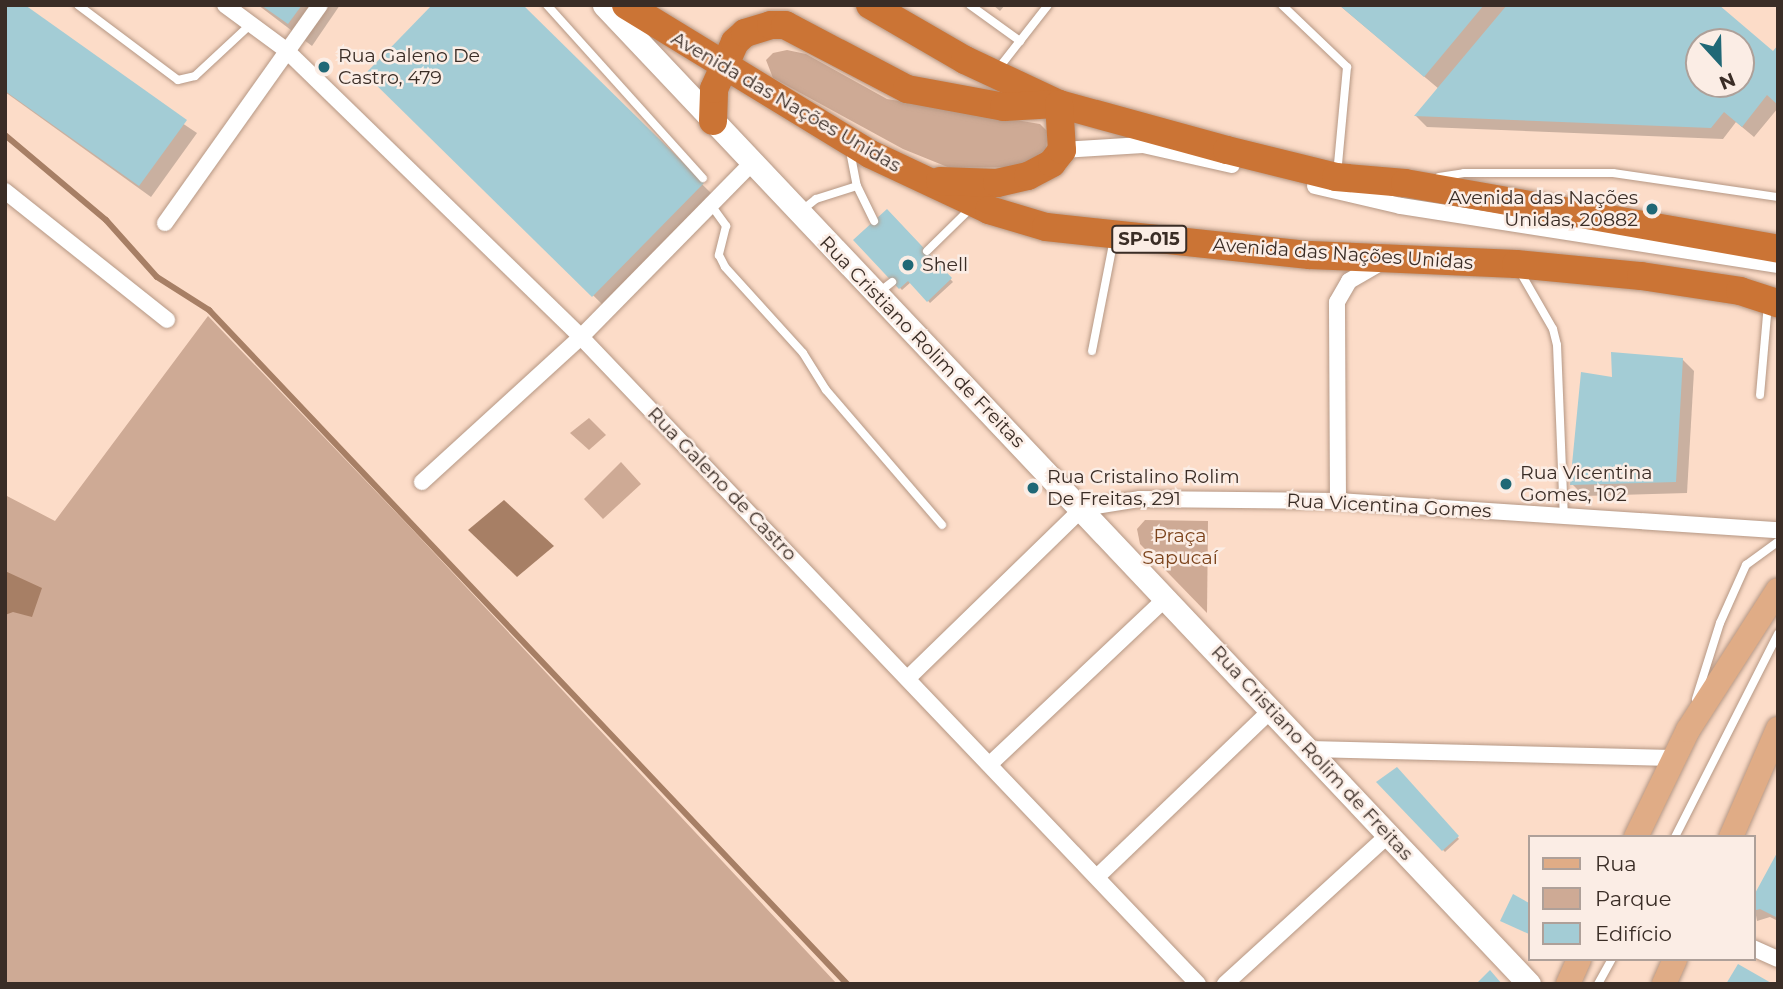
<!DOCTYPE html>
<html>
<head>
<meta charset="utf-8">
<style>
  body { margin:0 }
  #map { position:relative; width:1783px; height:989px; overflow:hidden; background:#fcdcc8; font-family:Montserrat,sans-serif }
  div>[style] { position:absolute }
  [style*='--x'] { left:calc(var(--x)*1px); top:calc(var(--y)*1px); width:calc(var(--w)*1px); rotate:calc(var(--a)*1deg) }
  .green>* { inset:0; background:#ceaa95 }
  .water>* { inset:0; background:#a77f65 }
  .shadow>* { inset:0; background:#0003 }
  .stream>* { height:6px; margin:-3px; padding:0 3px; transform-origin:3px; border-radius:3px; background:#a77f65 }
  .building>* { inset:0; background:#a3ccd5 }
  .roads { filter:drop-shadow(0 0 2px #b59784) drop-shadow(0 0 2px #b59784) }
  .lane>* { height:8px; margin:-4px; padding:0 4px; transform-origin:4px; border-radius:4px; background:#fff }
  .street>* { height:16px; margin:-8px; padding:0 8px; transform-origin:8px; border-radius:8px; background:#fff }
  .secondary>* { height:23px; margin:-11.5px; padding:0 11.5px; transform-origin:11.5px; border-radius:11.5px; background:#fff }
  .primary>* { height:24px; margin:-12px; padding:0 12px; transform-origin:12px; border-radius:12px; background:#e0ac86 }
  .highway>* { height:28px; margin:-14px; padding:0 14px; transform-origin:14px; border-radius:14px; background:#cb7435 }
  .dots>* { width:19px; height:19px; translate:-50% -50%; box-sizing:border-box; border:4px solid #fbede5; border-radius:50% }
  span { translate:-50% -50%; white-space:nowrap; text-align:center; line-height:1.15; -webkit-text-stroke:5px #fbede5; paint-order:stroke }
  .shield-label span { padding:2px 5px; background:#fbede5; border:2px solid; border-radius:5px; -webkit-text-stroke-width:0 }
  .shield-label { font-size:18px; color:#3a2d26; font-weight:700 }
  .poi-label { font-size:19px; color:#3a2d26 }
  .left { translate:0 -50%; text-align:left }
  .right { translate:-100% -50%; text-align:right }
  .street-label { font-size:19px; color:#3a2d26 }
  .park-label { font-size:19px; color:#7c441d }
  .frame { position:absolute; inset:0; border:7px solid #3a2d26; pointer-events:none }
  .legend { position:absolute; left:1528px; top:835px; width:228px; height:126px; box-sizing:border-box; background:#fbede5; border:2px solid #aea099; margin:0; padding:9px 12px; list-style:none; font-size:21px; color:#3a2d26 }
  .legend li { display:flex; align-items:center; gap:14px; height:35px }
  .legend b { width:35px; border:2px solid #aea099 }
  .north { position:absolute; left:1685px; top:28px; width:70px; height:70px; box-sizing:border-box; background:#fbede5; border:2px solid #aea099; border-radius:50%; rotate:158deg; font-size:19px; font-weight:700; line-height:28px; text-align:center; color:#3a2d26 }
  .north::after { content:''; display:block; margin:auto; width:24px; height:32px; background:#206876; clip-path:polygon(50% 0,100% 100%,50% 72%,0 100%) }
</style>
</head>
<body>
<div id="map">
  <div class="green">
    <div style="clip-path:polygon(787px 50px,806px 54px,887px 99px,1040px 124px,1048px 132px,1046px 150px,1018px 167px,950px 168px,903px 149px,773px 78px,766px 60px,773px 53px)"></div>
    <div style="clip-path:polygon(208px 316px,410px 527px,837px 984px,5px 984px,5px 495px,55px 521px)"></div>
    <div style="clip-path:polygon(589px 418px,606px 435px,589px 450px,570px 433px)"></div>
    <div style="clip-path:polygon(621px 462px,641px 484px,603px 519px,584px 499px)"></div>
    <div style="clip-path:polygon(1145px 520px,1208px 521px,1207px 613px,1140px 544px,1137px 529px)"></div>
  </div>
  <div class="water">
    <div style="clip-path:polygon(504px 500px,554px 546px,517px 577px,468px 530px)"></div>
    <div style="clip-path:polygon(5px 571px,42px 588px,32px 617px,13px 612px,5px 615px)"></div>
  </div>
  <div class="shadow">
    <div style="clip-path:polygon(5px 5px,197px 133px,151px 197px,5px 92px)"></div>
    <div style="clip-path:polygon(258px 5px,340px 5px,312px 46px)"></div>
    <div style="clip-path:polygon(520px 5px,714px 196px,605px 307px,367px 74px)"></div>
    <div style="clip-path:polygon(993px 5px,1005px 5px,1000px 11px)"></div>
    <div style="clip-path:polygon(evenodd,1339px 5px,1716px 5px,1773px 53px,1778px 47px,1778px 108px,1754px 137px,1736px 122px,1723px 139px,1427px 127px,1416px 116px,1439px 89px,1339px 5px,1699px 42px,1741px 42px,1741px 84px,1699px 84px,1699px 42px)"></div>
    <div style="clip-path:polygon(886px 211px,953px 282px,930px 303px,911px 282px,902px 290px,855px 241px)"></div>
    <div style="clip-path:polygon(1682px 359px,1694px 371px,1687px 493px,1584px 496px,1572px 484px,1614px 379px)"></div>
    <div style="clip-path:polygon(1397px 769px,1459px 839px,1445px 852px,1379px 783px)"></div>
    <div style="clip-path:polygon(1778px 855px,1778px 921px,1770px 917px,1757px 921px,1753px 899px)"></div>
  </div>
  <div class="stream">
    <div style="--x:5;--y:135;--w:132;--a:40.1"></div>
    <div style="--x:106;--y:220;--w:76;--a:48.2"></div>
    <div style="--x:157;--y:277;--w:62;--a:32.4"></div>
    <div style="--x:209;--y:310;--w:928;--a:46.57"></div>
  </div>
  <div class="building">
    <div style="clip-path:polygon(5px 5px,25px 5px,187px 120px,139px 186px,5px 91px)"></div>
    <div style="clip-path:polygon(261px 5px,302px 5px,288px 24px)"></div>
    <div style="clip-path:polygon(432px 5px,523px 5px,704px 183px,592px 297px,365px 74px)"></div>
    <div style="clip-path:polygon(1339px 5px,1484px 5px,1424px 77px)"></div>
    <div style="clip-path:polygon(evenodd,1507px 5px,1719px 5px,1773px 51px,1778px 45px,1778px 105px,1767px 95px,1742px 127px,1724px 112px,1711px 128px,1414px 116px,1507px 5px,1699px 42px,1741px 42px,1741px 84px,1699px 84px,1699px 42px)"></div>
    <div style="clip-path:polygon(887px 209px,952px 278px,927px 302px,908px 281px,899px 289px,853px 240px)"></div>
    <div style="clip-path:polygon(1611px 352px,1683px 358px,1676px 482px,1570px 485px,1581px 372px,1612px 377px)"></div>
    <div style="clip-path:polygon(1397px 767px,1459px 836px,1442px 851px,1376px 782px)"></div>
    <div style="clip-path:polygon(1778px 851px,1778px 918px,1760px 909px,1753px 911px,1753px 897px)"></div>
    <div style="clip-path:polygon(1513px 894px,1529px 903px,1529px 934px,1500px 921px)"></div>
    <div style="clip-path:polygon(1738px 964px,1773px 984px,1726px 984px)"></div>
    <div style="clip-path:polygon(1490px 970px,1502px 984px,1476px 984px)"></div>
  </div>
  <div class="roads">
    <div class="lane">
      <div style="--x:78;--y:5;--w:125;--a:36.9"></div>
      <div style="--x:178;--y:80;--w:17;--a:-13"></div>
      <div style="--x:195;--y:76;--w:76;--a:-42.9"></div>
      <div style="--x:547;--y:5;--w:233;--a:48"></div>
      <div style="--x:970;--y:5;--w:62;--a:35.8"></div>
      <div style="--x:1282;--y:5;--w:90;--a:43.6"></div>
      <div style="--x:1347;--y:67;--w:107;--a:95.3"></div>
      <div style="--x:998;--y:69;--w:81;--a:-52"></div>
      <div style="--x:850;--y:151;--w:36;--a:79"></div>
      <div style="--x:857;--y:186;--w:39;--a:64"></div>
      <div style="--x:1439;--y:177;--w:25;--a:-9"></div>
      <div style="--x:1464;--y:173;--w:149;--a:0"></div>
      <div style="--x:1613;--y:173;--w:167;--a:8.3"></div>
      <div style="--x:711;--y:205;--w:26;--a:54"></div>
      <div style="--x:726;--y:226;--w:30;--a:104"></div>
      <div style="--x:719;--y:255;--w:13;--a:63"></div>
      <div style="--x:725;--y:267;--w:116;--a:47.8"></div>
      <div style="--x:803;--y:353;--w:44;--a:58.1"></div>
      <div style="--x:826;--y:390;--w:178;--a:49.3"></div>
      <div style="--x:801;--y:211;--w:19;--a:-39"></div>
      <div style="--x:816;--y:199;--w:43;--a:-17.6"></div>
      <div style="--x:927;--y:251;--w:63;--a:-44.4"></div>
      <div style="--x:1519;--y:270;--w:68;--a:60"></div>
      <div style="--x:1553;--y:329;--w:16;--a:76"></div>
      <div style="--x:1557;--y:345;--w:171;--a:87.7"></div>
      <div style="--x:878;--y:293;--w:18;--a:-38"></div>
      <div style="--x:1092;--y:351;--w:114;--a:-78.9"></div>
      <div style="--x:1760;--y:395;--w:92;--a:-85"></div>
      <div style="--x:1696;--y:699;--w:80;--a:-72.5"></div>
      <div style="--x:1720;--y:623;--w:64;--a:-65.9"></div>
      <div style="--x:1746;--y:565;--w:39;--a:-36"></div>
      <div style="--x:1675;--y:837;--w:228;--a:-63.1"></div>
      <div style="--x:1598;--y:984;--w:29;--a:-61"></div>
    </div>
    <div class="street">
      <div style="--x:225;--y:5;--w:76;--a:36.4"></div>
      <div style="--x:286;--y:50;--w:412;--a:44.2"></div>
      <div style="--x:581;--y:337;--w:894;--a:46.36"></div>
      <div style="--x:1062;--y:150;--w:81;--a:-3.5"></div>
      <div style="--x:1143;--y:145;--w:91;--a:12.7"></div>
      <div style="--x:1315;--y:186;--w:88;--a:13.1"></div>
      <div style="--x:1401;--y:206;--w:382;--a:8.9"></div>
      <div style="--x:5;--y:191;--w:207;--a:38.5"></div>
      <div style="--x:165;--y:223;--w:267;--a:-54.6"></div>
      <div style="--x:422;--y:482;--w:215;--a:-42.4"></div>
      <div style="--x:581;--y:337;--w:243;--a:-45.5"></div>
      <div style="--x:1338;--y:501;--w:199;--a:-90.3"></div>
      <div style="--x:1337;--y:302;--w:24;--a:-60"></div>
      <div style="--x:1349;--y:281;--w:39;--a:-30"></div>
      <div style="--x:908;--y:678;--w:244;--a:-44.2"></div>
      <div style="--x:1083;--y:508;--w:58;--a:-9"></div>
      <div style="--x:1140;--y:499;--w:198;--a:0.6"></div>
      <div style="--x:1338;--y:501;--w:441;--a:3.8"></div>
      <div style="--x:1308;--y:749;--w:366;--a:1.4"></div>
      <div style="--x:990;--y:764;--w:242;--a:-43.3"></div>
      <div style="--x:1098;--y:876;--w:241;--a:-43.8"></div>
      <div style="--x:1753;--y:948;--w:27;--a:24"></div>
      <div style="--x:1225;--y:984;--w:222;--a:-42.4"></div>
    </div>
    <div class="secondary">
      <div style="--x:604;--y:5;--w:1347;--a:46.62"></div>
    </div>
    <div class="primary">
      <div style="--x:1636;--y:837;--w:119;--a:-64.1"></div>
      <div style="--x:1688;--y:730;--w:166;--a:-57.3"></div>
      <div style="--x:1731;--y:837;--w:118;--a:-66.5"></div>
      <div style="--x:1568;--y:984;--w:27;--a:-66"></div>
      <div style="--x:1664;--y:984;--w:27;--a:-66"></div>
    </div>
    <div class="highway">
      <div style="--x:626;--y:5;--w:286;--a:31.4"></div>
      <div style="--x:870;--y:154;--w:132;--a:25.2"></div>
      <div style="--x:989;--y:210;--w:59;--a:16.6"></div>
      <div style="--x:1046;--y:227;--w:265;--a:6.1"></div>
      <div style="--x:1310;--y:255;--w:206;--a:2.5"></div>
      <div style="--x:1516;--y:264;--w:126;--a:5.5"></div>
      <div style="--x:1641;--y:276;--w:100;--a:8.6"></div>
      <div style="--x:1740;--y:291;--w:40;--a:18"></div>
      <div style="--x:870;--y:5;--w:110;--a:30.1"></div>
      <div style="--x:965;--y:60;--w:104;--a:25.1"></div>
      <div style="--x:1059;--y:104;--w:174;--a:15.3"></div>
      <div style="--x:1227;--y:150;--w:112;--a:13.9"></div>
      <div style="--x:1336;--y:177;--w:69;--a:5"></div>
      <div style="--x:1405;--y:183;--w:379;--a:10"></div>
      <div style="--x:713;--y:121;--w:32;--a:-88"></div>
      <div style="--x:714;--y:89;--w:51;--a:-65.9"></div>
      <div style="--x:735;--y:42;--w:13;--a:-42"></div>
      <div style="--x:745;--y:33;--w:27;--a:-17"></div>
      <div style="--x:771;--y:25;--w:14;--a:0"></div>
      <div style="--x:785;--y:25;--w:138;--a:27.7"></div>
      <div style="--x:907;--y:89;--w:99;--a:10.5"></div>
      <div style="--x:1004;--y:107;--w:52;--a:-3.3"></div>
      <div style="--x:940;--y:181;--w:57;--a:2"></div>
      <div style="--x:997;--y:183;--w:32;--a:-13"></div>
      <div style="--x:1028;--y:176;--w:27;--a:-28"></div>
      <div style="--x:1052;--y:163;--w:16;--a:-52"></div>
      <div style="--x:1062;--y:150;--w:46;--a:-93.7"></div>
    </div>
  </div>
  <div class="dots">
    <div style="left:324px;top:67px;background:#206876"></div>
    <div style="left:1652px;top:209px;background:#206876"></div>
    <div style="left:908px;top:265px;background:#206876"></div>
    <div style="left:1506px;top:484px;background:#206876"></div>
    <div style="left:1033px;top:488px;background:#206876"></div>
  </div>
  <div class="shield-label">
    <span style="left:1149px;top:239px">SP-015</span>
  </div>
  <div class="poi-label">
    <span class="left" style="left:338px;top:67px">Rua Galeno De<br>Castro, 479</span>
    <span class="right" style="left:1638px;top:209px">Avenida das Nações<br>Unidas, 20882</span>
    <span class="left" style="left:922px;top:265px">Shell</span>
    <span class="left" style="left:1520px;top:484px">Rua Vicentina<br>Gomes, 102</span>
    <span class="left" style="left:1047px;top:488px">Rua Cristalino Rolim<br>De Freitas, 291</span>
  </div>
  <div class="street-label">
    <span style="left:786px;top:102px;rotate:30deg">Avenida das Nações Unidas</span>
    <span style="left:1343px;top:254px;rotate:4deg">Avenida das Nações Unidas</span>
    <span style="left:922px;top:342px;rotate:46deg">Rua Cristiano Rolim de Freitas</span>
    <span style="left:722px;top:484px;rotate:46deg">Rua Galeno de Castro</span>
    <span style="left:1389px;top:506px;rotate:3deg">Rua Vicentina Gomes</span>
    <span style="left:1312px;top:753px;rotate:47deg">Rua Cristiano Rolim de Freitas</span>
  </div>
  <div class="park-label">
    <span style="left:1180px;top:547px">Praça<br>Sapucaí</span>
  </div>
  <div class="frame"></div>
  <ul class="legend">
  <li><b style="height:9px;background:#e0ac86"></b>Rua</li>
  <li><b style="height:19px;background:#ceaa95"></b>Parque</li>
  <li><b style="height:19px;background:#a3ccd5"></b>Edifício</li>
  </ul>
  <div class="north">N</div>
</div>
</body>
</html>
